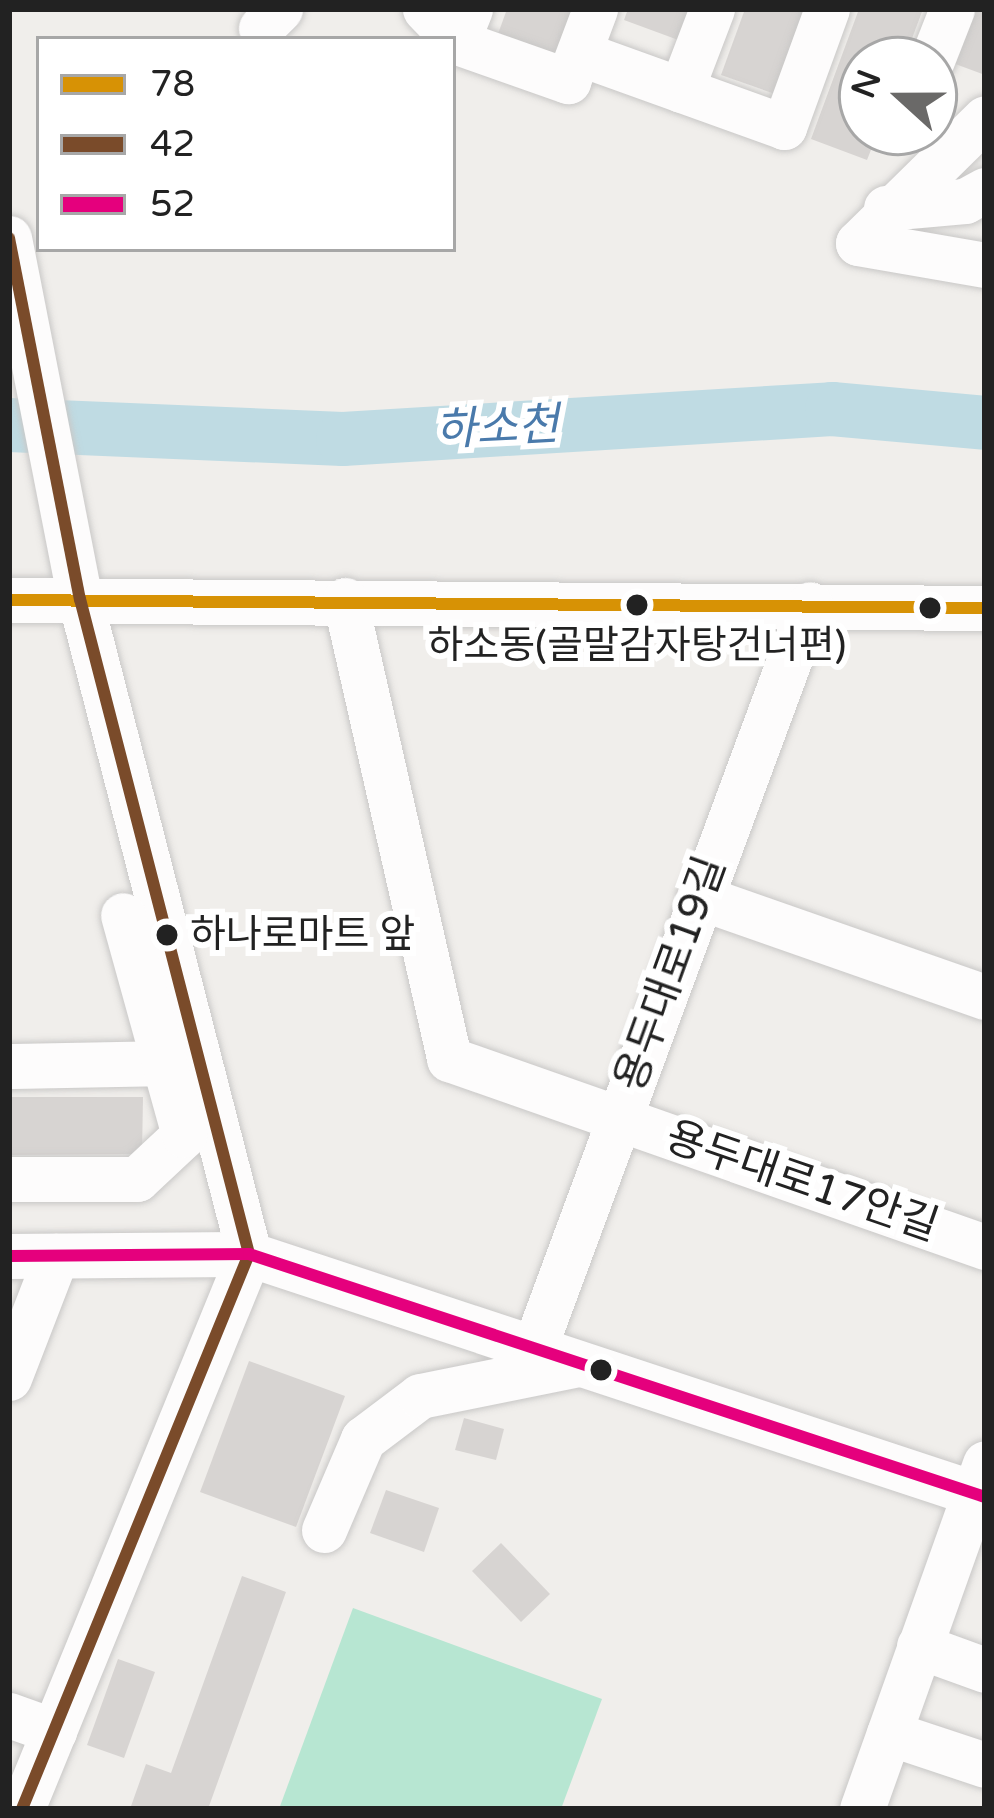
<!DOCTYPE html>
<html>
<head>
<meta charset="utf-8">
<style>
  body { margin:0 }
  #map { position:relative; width:994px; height:1818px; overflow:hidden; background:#f0eeeb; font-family:"Varela Round","Noto Sans KR",sans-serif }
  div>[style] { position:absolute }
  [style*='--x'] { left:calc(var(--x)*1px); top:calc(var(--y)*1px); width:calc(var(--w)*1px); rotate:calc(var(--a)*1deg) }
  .pitch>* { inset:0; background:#b7e6d2 }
  .river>* { height:54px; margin:-27px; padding:0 27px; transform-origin:27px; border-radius:27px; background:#bfdbe3 }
  .building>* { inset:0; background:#d7d4d2 }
  .roads { filter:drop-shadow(0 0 3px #c9c8c7) drop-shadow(0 0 3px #c9c8c7) }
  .minor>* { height:45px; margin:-22.5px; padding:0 22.5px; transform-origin:22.5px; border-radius:22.5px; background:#fdfcfc }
  .bus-1>* { height:12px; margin:-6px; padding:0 6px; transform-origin:6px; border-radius:6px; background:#d79205 }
  .bus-2>* { height:12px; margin:-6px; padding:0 6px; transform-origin:6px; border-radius:6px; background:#7a4b2a }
  .bus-3>* { height:12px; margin:-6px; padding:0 6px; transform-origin:6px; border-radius:6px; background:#e5007d }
  .dots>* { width:33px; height:33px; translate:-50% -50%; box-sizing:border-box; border:6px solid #fff; border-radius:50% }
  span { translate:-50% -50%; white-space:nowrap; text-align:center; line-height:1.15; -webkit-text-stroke:12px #fff; paint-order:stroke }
  .bus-label { font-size:39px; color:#222 }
  .left { translate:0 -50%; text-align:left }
  .street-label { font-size:42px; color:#222 }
  .water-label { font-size:45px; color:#4a7aab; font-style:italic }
  .frame { position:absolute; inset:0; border:12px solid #222; pointer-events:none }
  .legend { position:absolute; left:36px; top:36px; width:420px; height:216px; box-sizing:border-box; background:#fff; border:3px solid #a7a7a7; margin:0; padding:15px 21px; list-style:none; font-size:36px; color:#222 }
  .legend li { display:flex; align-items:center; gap:24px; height:60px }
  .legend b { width:60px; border:3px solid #a7a7a7 }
  .north { position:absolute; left:838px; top:36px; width:120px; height:120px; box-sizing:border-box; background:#fff; border:3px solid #a7a7a7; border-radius:50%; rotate:291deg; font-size:33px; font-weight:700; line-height:48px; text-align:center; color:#222 }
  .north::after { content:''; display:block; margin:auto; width:42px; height:54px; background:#6a6968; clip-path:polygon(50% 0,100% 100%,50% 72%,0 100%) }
</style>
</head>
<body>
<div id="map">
  <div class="pitch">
    <div style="clip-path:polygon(353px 1608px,602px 1699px,561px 1809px,279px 1809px)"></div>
  </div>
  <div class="river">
    <div style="--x:9;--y:425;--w:334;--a:2.4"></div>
    <div style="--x:343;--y:439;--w:490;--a:-3.5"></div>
    <div style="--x:832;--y:409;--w:154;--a:5.2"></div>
  </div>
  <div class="building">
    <div style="clip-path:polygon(507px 9px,572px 9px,555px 55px,498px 34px)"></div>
    <div style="clip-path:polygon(628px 9px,693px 9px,681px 41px,624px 20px)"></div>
    <div style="clip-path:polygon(745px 9px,809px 9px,778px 95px,721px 75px)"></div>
    <div style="clip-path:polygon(859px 9px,923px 9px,904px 60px,862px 60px,862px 132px,878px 132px,867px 160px,811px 139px)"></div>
    <div style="clip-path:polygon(970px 9px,985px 9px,985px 75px,950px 62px)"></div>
    <div style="clip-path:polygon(9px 1097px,143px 1097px,142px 1154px,9px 1155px)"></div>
    <div style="clip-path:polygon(249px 1361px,345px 1396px,296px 1527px,200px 1492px)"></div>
    <div style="clip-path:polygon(464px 1418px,504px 1429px,496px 1460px,455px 1450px)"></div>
    <div style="clip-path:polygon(386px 1490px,439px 1508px,424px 1552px,370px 1533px)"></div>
    <div style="clip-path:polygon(501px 1543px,550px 1594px,521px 1622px,472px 1571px)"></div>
    <div style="clip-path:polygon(242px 1576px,286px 1592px,208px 1809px,130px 1809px,146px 1764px,171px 1773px)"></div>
    <div style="clip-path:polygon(118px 1659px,155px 1672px,124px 1758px,87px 1745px)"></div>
  </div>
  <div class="roads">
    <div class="minor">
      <div style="--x:425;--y:9;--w:46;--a:45.9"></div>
      <div style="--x:470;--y:9;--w:35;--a:112"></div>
      <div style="--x:457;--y:42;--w:118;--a:19.4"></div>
      <div style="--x:568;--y:81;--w:77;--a:-69.4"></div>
      <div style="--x:261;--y:28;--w:27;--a:-45"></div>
      <div style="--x:579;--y:53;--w:218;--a:19.8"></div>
      <div style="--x:784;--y:127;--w:126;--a:-70"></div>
      <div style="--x:932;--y:60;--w:55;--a:-68.6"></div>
      <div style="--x:681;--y:90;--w:87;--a:-69.1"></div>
      <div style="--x:886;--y:208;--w:79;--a:-5.1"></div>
      <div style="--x:965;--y:201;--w:23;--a:-29"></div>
      <div style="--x:9;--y:238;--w:368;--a:78.9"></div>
      <div style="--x:80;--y:599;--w:676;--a:75.53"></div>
      <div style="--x:249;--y:1254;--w:600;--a:112.25"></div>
      <div style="--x:858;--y:243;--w:178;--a:-44.5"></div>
      <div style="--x:858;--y:243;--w:129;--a:9.8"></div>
      <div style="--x:9;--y:600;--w:976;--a:0.47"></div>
      <div style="--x:345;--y:600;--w:471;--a:77.2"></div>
      <div style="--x:449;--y:1059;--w:568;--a:19.33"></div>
      <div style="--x:699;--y:897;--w:303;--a:19.3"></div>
      <div style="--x:9;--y:1066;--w:152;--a:-1.1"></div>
      <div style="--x:9;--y:1179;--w:128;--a:0"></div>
      <div style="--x:137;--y:1179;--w:64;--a:-43.1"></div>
      <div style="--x:184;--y:1135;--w:228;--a:-105.5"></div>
      <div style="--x:9;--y:1256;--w:240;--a:-0.5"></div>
      <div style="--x:249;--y:1254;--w:775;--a:18.27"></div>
      <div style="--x:535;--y:1346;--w:791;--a:-69.66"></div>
      <div style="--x:9;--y:1378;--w:131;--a:-68.9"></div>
      <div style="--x:324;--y:1530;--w:99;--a:-66.8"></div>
      <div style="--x:363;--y:1439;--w:71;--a:-37"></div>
      <div style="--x:420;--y:1396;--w:161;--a:-11.4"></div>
      <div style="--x:919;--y:1646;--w:70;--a:20"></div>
      <div style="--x:9;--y:1715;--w:48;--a:19.6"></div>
      <div style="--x:889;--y:1733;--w:101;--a:18.4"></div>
      <div style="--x:862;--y:1809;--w:367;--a:-70.4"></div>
    </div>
  </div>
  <div class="bus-1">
    <div style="--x:9;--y:600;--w:976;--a:0.47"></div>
  </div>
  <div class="bus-2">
    <div style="--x:9;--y:238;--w:368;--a:78.9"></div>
    <div style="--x:80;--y:599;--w:676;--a:75.53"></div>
    <div style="--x:249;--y:1254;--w:600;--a:112.25"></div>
  </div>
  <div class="bus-3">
    <div style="--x:9;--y:1256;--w:240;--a:-0.5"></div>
    <div style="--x:249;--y:1254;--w:775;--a:18.27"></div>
  </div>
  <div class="dots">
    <div style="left:637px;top:605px;background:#222"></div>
    <div style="left:930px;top:608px;background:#222"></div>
    <div style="left:167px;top:935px;background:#222"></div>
    <div style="left:601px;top:1370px;background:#222"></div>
  </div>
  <div class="bus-label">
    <span style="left:637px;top:646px">하소동(골말감자탕건너편)</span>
    <span class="left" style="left:190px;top:935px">하나로마트 앞</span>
  </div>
  <div class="street-label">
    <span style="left:671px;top:974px;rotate:-70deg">용두대로19길</span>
    <span style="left:802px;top:1182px;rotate:19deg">용두대로17안길</span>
  </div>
  <div class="water-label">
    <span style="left:497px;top:429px;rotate:-3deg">하소천</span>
  </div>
  <div class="frame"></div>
  <ul class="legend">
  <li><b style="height:15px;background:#d79205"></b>78</li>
  <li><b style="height:15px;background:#7a4b2a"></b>42</li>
  <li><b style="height:15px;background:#e5007d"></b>52</li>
  </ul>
  <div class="north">N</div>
</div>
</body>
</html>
